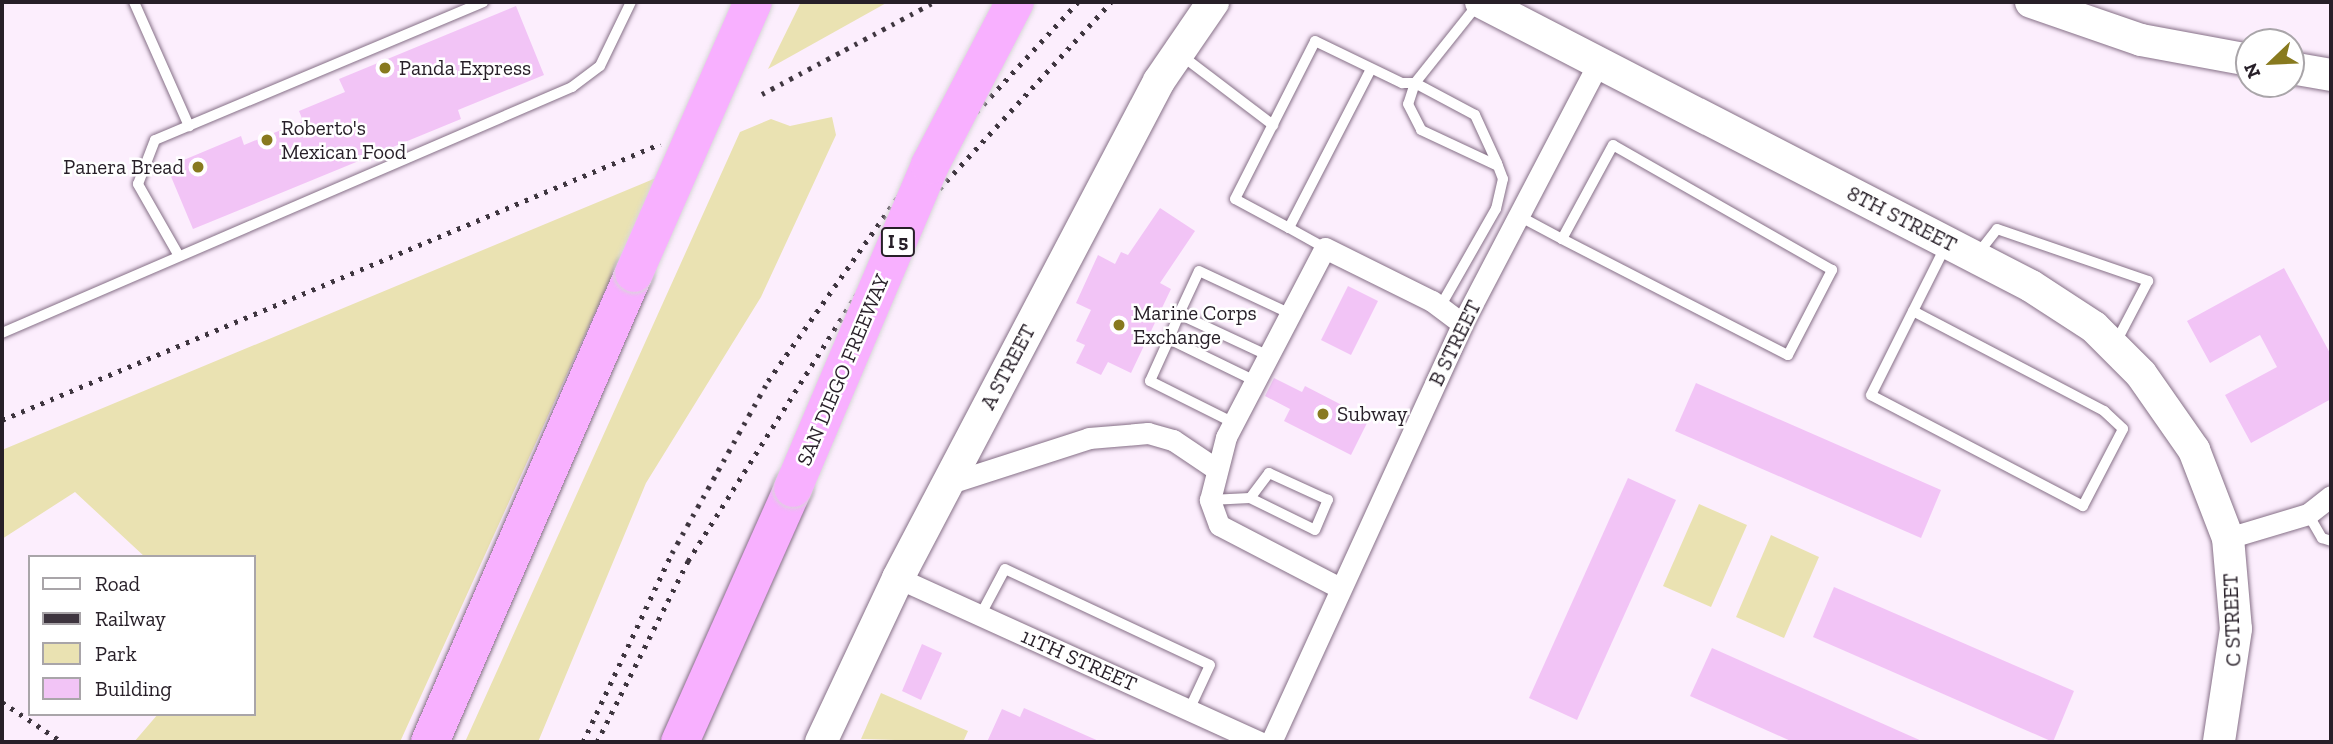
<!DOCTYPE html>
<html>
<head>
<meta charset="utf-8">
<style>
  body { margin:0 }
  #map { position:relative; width:2333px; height:744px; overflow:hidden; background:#fceefd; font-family:"Zilla Slab",serif }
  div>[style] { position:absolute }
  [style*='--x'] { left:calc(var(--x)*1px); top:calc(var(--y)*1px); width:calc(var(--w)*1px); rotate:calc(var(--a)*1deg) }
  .green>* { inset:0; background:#eae2b2 }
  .building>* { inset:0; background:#f2c4f6 }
  .roads { filter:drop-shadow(0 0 2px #867087) drop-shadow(0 0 2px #867087) }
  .lane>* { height:10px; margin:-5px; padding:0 5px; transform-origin:5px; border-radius:5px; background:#fff }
  .street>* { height:21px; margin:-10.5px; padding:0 10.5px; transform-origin:10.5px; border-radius:10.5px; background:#fff }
  .secondary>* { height:32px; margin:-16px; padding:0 16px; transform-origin:16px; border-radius:16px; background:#fff }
  .highway>* { height:38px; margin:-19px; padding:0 19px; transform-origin:19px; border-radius:19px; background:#f8b0ff }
  .rail>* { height:5px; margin-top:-2.5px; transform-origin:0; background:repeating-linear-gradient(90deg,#3e353f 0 3.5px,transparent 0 10.5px) }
  .bridges { filter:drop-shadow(0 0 2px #d8d7d8) drop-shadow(0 0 2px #d8d7d8) }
  .highway-bridge>* { height:38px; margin:-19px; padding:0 19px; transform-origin:19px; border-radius:19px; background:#f8b0ff }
  .dots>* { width:19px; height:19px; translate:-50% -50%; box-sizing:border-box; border:4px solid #fff; border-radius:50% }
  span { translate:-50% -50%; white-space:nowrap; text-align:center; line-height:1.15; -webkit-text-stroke:5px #fff; paint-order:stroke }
  .shield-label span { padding:2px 5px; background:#fff; border:2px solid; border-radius:5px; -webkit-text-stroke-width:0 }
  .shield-label { font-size:19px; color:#271f28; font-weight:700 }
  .poi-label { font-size:21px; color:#271f28 }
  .left { translate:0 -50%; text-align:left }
  .right { translate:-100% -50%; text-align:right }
  .street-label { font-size:21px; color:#271f28 }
  .frame { position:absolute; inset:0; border:4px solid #271f28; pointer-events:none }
  .legend { position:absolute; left:28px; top:555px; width:228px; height:161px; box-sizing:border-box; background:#fff; border:2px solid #a9a5a9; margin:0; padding:9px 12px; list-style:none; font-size:21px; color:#271f28 }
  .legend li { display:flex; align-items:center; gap:14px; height:35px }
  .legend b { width:35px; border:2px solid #a9a5a9 }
  .north { position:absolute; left:2235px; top:28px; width:70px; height:70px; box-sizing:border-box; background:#fff; border:2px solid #a9a5a9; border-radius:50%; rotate:247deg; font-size:19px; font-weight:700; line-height:28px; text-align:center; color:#271f28 }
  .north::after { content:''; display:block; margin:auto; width:24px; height:32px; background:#887a1f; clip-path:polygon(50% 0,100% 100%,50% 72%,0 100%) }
</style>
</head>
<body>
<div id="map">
  <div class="green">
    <div style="clip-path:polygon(801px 2px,888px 2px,768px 69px)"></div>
    <div style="clip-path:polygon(832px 117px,836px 135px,761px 297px,646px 483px,538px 742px,465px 742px,740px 132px,771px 119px,790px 126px)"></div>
    <div style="clip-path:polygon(656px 178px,400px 742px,134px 742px,158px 714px,254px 714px,254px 557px,145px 557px,75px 492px,2px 539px,2px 450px)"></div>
    <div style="clip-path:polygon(1699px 504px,1747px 525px,1711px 607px,1663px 586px)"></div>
    <div style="clip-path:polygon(1771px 535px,1819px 557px,1784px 638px,1736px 617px)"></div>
    <div style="clip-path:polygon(881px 693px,968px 731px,963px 742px,861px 739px)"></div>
  </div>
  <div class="building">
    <div style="clip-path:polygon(516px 6px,544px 75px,458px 110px,461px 119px,193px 229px,167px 167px,241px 136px,244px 145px,303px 121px,299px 111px,345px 92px,339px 79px)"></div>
    <div style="clip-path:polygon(1160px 208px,1195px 231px,1160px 283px,1171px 289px,1131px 373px,1108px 362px,1101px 375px,1076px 363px,1085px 345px,1076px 341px,1091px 310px,1076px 303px,1098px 255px,1115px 264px,1121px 252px,1128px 255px)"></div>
    <div style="clip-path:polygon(2284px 268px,2331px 355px,2331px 399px,2251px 443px,2225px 395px,2277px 367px,2260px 335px,2210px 363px,2187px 321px)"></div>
    <div style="clip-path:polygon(1348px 286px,1378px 301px,1351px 355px,1321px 340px)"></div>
    <div style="clip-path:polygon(1274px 378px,1302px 392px,1305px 386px,1369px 419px,1351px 455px,1284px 421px,1290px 409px,1265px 396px)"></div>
    <div style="clip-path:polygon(1696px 383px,1941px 490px,1921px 538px,1675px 431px)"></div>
    <div style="clip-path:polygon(1628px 478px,1676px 500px,1577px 720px,1529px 698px)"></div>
    <div style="clip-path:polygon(1834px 587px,2074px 691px,2053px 742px,1813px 637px)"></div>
    <div style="clip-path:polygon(922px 644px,942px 653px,921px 700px,902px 691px)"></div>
    <div style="clip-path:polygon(1712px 648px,1924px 742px,1793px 742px,1690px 696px)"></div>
    <div style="clip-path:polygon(1024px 708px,1101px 742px,987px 742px,1002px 709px,1020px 717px)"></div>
  </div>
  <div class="roads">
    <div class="lane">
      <div style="--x:134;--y:2;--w:136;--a:66.1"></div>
      <div style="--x:1181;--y:55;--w:116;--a:37.3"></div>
      <div style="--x:1371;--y:69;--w:179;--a:117.3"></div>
      <div style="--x:1289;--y:228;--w:61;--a:-151.8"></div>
      <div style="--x:1235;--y:199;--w:177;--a:-63.1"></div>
      <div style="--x:1315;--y:41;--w:97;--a:25.8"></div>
      <div style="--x:1402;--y:83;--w:13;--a:0"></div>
      <div style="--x:1415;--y:83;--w:101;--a:-51.4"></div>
      <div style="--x:1519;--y:216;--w:49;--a:28.1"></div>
      <div style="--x:1562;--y:239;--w:254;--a:27.2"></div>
      <div style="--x:1788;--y:355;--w:96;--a:-62.6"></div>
      <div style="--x:1832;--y:270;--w:252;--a:-150.3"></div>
      <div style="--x:1613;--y:145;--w:107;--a:118.5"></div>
      <div style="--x:1289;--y:228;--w:41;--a:29.1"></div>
      <div style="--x:179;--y:256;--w:83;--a:-119.7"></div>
      <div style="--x:138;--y:184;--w:47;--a:-68.9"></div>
      <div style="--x:155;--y:140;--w:356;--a:-22.8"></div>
      <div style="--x:1976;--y:256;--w:34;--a:-52"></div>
      <div style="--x:1997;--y:229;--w:160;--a:19"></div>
      <div style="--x:2148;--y:281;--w:71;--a:117.6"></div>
      <div style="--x:1440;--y:307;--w:113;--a:-60.3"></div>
      <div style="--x:1496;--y:209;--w:31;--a:-77"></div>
      <div style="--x:1503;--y:179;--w:17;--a:-111"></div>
      <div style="--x:1497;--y:163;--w:53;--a:-114.6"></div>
      <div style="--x:1475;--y:115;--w:68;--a:-151.9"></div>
      <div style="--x:1415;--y:83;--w:22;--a:108"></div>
      <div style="--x:1408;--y:104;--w:29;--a:63"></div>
      <div style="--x:1421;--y:130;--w:85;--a:25.1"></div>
      <div style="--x:1913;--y:311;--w:216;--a:27.6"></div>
      <div style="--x:2104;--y:411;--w:26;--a:43"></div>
      <div style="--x:2123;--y:429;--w:87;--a:117.5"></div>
      <div style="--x:2083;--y:506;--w:239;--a:-152.4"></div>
      <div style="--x:1871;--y:395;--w:168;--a:-63.4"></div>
      <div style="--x:2;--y:333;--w:621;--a:-23.34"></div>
      <div style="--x:572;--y:87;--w:35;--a:-37"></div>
      <div style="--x:600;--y:66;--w:71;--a:-64.2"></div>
      <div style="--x:1169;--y:339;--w:27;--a:-68"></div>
      <div style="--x:1269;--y:356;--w:99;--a:-155"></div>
      <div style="--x:1179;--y:314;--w:47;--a:-65.1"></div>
      <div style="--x:1199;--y:271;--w:102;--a:25.1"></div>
      <div style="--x:1234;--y:423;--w:94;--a:-153.4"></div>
      <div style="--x:1150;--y:381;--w:46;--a:-65.7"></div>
      <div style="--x:1169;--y:339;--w:96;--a:26"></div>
      <div style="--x:1210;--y:500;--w:40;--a:-2.9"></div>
      <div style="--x:1250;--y:498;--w:72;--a:26.2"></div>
      <div style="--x:1315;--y:530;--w:33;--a:-67"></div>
      <div style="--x:1328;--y:500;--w:65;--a:-155.4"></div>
      <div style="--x:1269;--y:473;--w:31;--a:127"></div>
      <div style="--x:2308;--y:514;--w:28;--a:60"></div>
      <div style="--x:2322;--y:538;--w:9;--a:18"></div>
      <div style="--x:980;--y:616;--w:53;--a:-62"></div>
      <div style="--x:1005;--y:569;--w:226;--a:25.1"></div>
      <div style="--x:1210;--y:665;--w:50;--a:115"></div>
    </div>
    <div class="street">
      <div style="--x:947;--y:484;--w:149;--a:-17.9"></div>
      <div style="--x:1089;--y:438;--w:59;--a:-4.8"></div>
      <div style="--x:1148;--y:433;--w:26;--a:16"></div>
      <div style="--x:1173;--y:440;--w:52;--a:34"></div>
      <div style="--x:2228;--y:538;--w:84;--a:-16.7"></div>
      <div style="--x:2308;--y:514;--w:29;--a:-38"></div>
      <div style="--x:898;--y:578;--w:397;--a:24.4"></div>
      <div style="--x:1340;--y:588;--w:136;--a:-152.5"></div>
      <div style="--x:1219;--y:525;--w:27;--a:-110"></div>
      <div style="--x:1210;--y:500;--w:65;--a:-75.7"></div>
      <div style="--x:1226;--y:437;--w:213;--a:-62.4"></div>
      <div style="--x:1325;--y:248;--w:119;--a:26.4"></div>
      <div style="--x:1432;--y:301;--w:38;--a:37"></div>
      <div style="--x:1271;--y:742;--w:460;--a:-65.4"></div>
      <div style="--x:1462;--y:324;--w:293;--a:-62.4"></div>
    </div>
    <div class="secondary">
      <div style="--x:1481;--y:2;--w:619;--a:27.31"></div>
      <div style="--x:2031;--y:286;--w:75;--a:33.1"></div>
      <div style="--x:2094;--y:327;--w:66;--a:45"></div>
      <div style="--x:2141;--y:374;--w:93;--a:55.1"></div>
      <div style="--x:2194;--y:450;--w:94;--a:68.9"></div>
      <div style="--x:2228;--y:538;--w:91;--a:85"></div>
      <div style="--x:2236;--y:629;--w:114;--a:98.6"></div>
      <div style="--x:2031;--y:2;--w:116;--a:19.1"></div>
      <div style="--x:2141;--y:40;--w:110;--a:10.5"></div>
      <div style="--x:2291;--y:68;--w:41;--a:9.9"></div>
      <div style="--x:821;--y:742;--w:181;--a:-64.8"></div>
      <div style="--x:898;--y:578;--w:561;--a:-62.29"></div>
      <div style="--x:1159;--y:81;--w:96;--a:-55.6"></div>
    </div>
    <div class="highway">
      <div style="--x:430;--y:742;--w:511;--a:-66.49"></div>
      <div style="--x:680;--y:742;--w:278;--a:-66"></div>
    </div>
  </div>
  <div class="rail">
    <div style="--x:762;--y:94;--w:195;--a:-28.1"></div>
    <div style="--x:2;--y:420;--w:714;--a:-22.76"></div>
    <div style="--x:2;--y:702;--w:72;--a:33.7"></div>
    <div style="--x:583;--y:742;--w:209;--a:-64.8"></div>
    <div style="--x:672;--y:553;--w:197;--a:-60.8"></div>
    <div style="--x:768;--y:381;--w:225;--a:-54.8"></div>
    <div style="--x:898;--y:197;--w:265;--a:-47.3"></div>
    <div style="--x:597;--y:742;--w:203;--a:-63.3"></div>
    <div style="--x:688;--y:561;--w:312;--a:-57.7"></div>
    <div style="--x:855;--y:297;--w:106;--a:-53.5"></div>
    <div style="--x:918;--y:212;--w:285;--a:-47.4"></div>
  </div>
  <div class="bridges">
    <div class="highway-bridge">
      <div style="--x:634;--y:273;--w:296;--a:-66.3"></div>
      <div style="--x:793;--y:488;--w:351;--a:-67"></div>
      <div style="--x:930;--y:165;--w:184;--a:-62.5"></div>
    </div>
  </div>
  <div class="dots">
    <div style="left:385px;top:68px;background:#887a1f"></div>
    <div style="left:267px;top:140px;background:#887a1f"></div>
    <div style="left:198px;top:167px;background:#887a1f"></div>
    <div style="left:1119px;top:325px;background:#887a1f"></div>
    <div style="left:1323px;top:414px;background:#887a1f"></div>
  </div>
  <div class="shield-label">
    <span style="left:898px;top:242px">I 5</span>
  </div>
  <div class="poi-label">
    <span class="left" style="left:399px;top:68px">Panda Express</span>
    <span class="left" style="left:281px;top:140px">Roberto's<br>Mexican Food</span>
    <span class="right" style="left:184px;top:167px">Panera Bread</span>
    <span class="left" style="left:1133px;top:325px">Marine Corps<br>Exchange</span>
    <span class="left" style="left:1337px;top:414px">Subway</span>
  </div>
  <div class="street-label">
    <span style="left:1902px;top:219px;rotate:27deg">8TH STREET</span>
    <span style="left:1455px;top:343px;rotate:-64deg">B STREET</span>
    <span style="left:1008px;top:367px;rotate:-62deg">A STREET</span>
    <span style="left:843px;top:370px;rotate:-67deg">SAN DIEGO FREEWAY</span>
    <span style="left:2232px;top:620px;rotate:-92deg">C STREET</span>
    <span style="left:1079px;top:660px;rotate:24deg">11TH STREET</span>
  </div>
  <div class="frame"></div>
  <ul class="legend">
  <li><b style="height:9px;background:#fff"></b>Road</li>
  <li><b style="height:9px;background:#3e353f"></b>Railway</li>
  <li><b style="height:19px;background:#eae2b2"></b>Park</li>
  <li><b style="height:19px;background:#f2c4f6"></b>Building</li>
  </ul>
  <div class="north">N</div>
</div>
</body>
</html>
